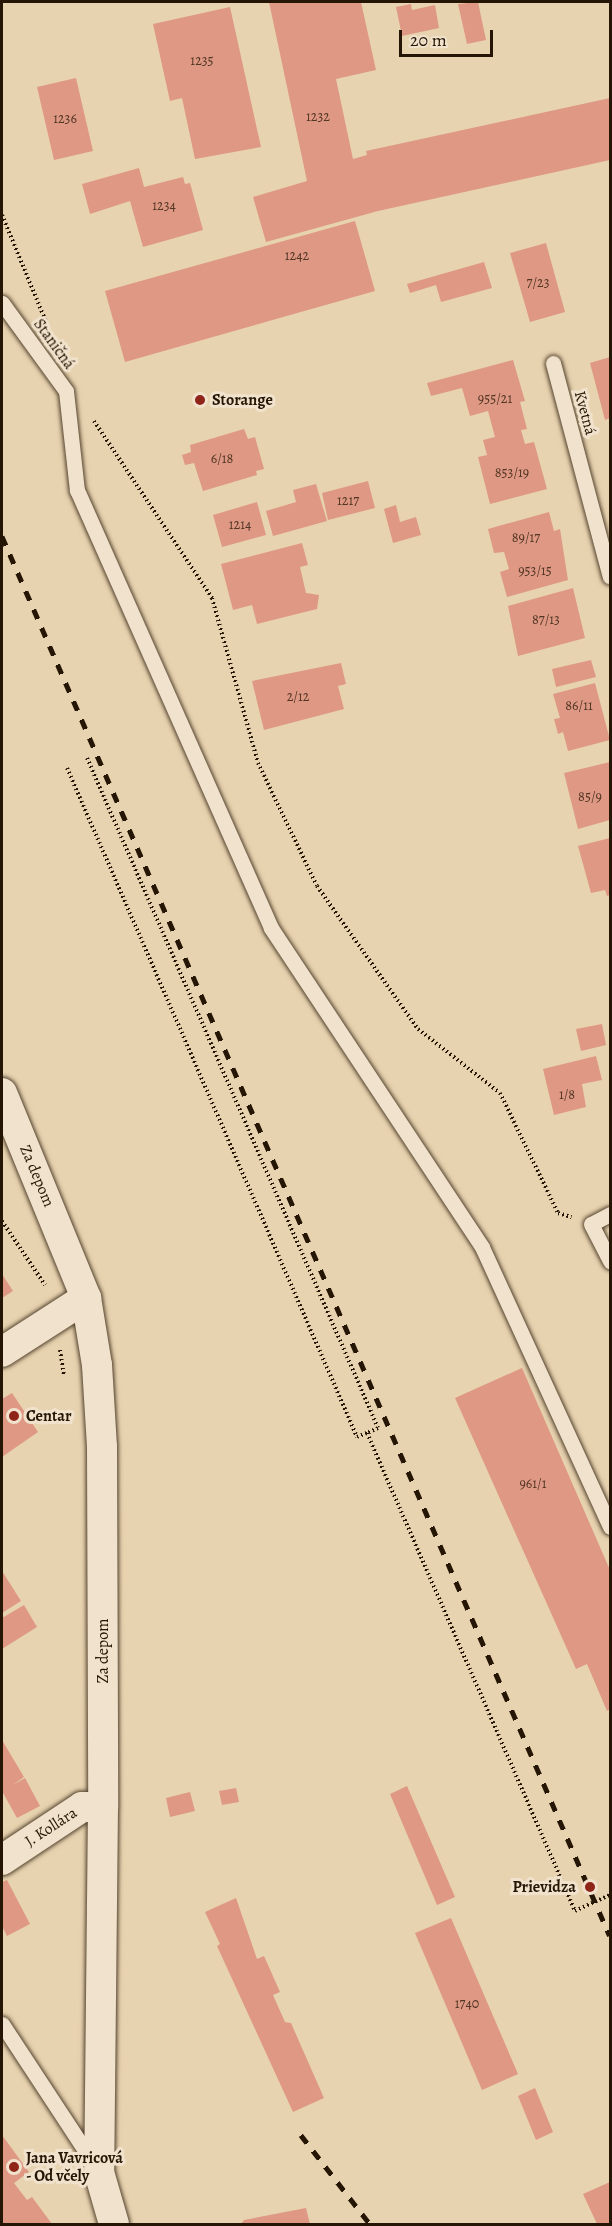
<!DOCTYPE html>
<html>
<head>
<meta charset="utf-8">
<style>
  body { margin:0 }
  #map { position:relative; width:612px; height:2226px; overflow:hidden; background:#e8d3b0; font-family:Alegreya,serif }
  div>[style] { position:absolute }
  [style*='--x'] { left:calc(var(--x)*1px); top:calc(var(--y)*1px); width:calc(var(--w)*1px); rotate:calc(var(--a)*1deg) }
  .building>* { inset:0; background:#de9884 }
  .path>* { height:4px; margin-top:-2px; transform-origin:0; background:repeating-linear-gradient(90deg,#241504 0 1.5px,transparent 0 4.5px) }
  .roads { filter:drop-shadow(0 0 2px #55442f) drop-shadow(0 0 2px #55442f) }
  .service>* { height:15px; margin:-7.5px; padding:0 7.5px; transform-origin:7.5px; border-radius:7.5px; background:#f0e2cc }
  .minor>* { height:30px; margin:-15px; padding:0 15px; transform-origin:15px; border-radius:15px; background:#f0e2cc }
  .rail>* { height:4.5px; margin-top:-2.25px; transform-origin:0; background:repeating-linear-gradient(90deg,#241504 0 10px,transparent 0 20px) }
  .dots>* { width:16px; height:16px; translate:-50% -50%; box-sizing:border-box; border:3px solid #f0e2cc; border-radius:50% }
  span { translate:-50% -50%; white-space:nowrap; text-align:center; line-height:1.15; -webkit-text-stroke:6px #f0e2cc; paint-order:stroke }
  .number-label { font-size:14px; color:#523624 }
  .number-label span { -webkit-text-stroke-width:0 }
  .street-label { font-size:16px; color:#241504 }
  .poi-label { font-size:16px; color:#241504; font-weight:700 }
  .left { translate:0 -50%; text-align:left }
  .right { translate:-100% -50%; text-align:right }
  .frame { position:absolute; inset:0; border:3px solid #241504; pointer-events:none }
  .scale { position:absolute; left:399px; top:30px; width:94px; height:27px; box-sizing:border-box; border:3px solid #241504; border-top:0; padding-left:8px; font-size:18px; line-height:21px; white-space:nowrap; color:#241504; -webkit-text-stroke:4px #f0e2cc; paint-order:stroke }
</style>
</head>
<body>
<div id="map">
  <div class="building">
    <div style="clip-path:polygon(269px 2px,361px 2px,376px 70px,336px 79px,353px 159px,367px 155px,366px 151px,610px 98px,610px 160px,378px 211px,266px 242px,253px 197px,307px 181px)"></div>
    <div style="clip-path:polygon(478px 2px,486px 40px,467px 44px,458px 4px)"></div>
    <div style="clip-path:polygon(411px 4px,412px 10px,435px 5px,439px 28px,402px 36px,396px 7px)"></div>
    <div style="clip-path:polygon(230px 7px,261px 147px,195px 159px,182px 98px,170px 101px,153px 24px)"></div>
    <div style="clip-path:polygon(76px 78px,93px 151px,54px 160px,37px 87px)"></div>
    <div style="clip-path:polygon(139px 168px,144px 187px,183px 177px,185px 184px,190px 183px,203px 230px,143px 247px,130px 201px,90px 214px,82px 184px)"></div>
    <div style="clip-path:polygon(355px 221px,375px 291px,125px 362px,105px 291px)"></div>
    <div style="clip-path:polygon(546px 243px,565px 312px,530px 322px,510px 253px)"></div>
    <div style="clip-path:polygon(484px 262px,492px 288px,441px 302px,436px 285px,410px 293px,407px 284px)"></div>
    <div style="clip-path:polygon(610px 357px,610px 418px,605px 420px,590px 363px)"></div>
    <div style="clip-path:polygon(513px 360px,525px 401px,520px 402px,527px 429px,521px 430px,525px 444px,534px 442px,547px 489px,490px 504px,478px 457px,487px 455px,483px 440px,495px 437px,488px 411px,470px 416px,462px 388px,431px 396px,427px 383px)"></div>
    <div style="clip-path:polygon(244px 429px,248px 439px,255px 437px,264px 469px,256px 471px,257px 475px,203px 491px,194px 463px,185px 465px,182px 455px,191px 452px,190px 445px)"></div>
    <div style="clip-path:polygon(368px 481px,375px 508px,328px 520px,322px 493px)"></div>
    <div style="clip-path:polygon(316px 484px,327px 521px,273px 536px,266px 511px,296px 502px,293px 490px)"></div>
    <div style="clip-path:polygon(257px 502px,266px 535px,222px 547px,213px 515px)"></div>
    <div style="clip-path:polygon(396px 505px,400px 522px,416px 517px,421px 535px,393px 543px,384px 509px)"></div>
    <div style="clip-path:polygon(549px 512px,554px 531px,560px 529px,568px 580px,507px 597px,500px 572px,509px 569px,504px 552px,494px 553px,488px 529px)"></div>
    <div style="clip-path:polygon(302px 543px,308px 565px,300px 567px,306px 593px,319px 595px,317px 609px,257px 624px,252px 605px,233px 610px,221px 564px)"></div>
    <div style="clip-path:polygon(573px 588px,585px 638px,518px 656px,508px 606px)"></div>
    <div style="clip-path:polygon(591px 660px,596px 677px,556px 687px,552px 669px)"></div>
    <div style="clip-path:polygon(341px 663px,346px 684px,338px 686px,344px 709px,264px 730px,252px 681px)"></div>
    <div style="clip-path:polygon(595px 683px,610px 740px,568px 751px,563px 732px,558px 734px,554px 719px,560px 718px,553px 694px)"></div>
    <div style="clip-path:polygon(610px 762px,610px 820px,578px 829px,564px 773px)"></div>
    <div style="clip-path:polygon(610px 838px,610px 895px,607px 896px,605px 890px,591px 893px,578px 846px)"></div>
    <div style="clip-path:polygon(602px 1024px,606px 1045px,581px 1051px,576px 1029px)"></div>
    <div style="clip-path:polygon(596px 1056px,602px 1080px,582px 1084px,586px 1107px,554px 1115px,543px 1069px)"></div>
    <div style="clip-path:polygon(2px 1274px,13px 1291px,2px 1298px)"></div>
    <div style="clip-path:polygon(522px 1368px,610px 1570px,610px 1709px,607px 1711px,587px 1664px,576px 1669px,455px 1398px)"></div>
    <div style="clip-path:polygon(12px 1393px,38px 1432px,2px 1457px,2px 1399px)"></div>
    <div style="clip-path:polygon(2px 1571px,21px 1601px,2px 1613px)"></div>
    <div style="clip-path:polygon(24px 1605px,37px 1627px,2px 1649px,2px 1618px)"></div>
    <div style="clip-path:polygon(2px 1740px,24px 1777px,13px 1785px,25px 1778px,40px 1806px,17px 1818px,2px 1791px)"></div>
    <div style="clip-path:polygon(407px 1786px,455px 1897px,437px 1905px,390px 1794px)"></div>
    <div style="clip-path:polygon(236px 1788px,239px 1802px,222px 1805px,219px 1791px)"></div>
    <div style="clip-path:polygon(190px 1792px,195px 1811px,170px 1817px,166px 1798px)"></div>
    <div style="clip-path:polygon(7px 1880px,30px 1924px,7px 1936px,2px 1926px,2px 1882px)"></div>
    <div style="clip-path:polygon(236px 1898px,257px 1959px,264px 1956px,280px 1992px,273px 1995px,285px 2022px,291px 2023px,324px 2098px,293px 2112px,217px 1946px,220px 1944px,205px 1912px)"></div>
    <div style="clip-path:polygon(451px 1918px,518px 2074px,482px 2090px,415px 1933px)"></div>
    <div style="clip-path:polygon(535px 2088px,553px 2132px,536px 2140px,518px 2096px)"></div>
    <div style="clip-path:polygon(2px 2135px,29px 2172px,14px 2183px,27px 2200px,32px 2197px,52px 2224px,2px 2224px)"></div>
    <div style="clip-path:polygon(610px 2182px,610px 2224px,597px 2224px,583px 2194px)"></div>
    <div style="clip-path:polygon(306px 2208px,310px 2224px,241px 2224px,244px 2220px)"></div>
  </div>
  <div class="path">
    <div style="--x:2;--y:215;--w:116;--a:67.6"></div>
    <div style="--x:94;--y:421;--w:213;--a:56.3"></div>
    <div style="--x:212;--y:598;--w:171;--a:74.4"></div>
    <div style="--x:258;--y:763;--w:136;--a:64.4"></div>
    <div style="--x:317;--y:886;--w:175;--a:54.8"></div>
    <div style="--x:418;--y:1029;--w:104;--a:38"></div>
    <div style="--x:500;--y:1093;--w:133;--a:64.2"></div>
    <div style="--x:558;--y:1213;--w:14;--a:17"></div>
    <div style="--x:87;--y:758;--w:730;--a:66.52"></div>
    <div style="--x:378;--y:1428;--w:12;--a:156"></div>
    <div style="--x:67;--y:768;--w:729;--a:66.56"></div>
    <div style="--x:357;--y:1437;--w:11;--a:-22"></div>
    <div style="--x:367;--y:1433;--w:521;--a:66.48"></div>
    <div style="--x:575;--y:1911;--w:38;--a:-25"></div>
    <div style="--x:2;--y:1221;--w:77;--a:56.1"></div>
    <div style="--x:60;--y:1350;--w:25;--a:81"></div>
  </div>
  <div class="roads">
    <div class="service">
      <div style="--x:2;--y:303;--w:109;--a:54"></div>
      <div style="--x:66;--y:391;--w:100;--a:83.7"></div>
      <div style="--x:77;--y:490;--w:479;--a:66.1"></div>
      <div style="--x:271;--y:928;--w:382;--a:56.5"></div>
      <div style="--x:482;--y:1247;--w:308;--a:65.4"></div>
      <div style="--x:553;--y:363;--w:221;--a:75.1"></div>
      <div style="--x:610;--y:1214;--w:21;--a:152"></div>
      <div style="--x:591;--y:1224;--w:42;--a:62.8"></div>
      <div style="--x:2;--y:2024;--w:171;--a:56.7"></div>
    </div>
    <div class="minor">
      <div style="--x:2;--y:1093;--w:222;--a:67.7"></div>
      <div style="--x:86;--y:1298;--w:68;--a:80.7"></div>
      <div style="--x:97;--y:1365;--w:82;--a:86.5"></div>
      <div style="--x:102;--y:1447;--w:360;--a:89.8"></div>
      <div style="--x:103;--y:1807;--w:365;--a:90.6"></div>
      <div style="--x:99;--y:2172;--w:54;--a:73.9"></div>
      <div style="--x:2;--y:1352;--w:100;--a:-32.7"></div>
      <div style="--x:2;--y:1860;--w:96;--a:-33.5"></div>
      <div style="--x:82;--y:1807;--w:21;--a:0"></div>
    </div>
  </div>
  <div class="rail">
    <div style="--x:2;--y:536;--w:1526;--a:66.53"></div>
    <div style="--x:301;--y:2135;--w:113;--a:52.2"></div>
  </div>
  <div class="dots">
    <div style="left:200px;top:400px;background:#8f2418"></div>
    <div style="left:14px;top:1416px;background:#8f2418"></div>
    <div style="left:590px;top:1887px;background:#8f2418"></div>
    <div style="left:14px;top:2167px;background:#8f2418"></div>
  </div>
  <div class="number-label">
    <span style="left:202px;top:61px">1235</span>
    <span style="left:318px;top:117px">1232</span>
    <span style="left:65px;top:119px">1236</span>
    <span style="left:164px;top:206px">1234</span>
    <span style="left:297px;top:256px">1242</span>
    <span style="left:538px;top:283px">7/23</span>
    <span style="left:495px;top:399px">955/21</span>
    <span style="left:222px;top:459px">6/18</span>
    <span style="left:512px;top:473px">853/19</span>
    <span style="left:348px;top:501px">1217</span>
    <span style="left:240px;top:525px">1214</span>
    <span style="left:526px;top:538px">89/17</span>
    <span style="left:535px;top:571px">953/15</span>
    <span style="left:546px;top:620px">87/13</span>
    <span style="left:298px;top:697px">2/12</span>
    <span style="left:579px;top:706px">86/11</span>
    <span style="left:590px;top:797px">85/9</span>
    <span style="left:567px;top:1095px">1/8</span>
    <span style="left:533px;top:1484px">961/1</span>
    <span style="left:467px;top:2004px">1740</span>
  </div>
  <div class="street-label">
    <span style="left:54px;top:344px;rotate:54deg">Staničná</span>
    <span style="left:585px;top:413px;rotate:75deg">Kvetná</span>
    <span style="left:37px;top:1176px;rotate:67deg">Za depom</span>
    <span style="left:103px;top:1651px;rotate:-90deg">Za depom</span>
    <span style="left:51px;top:1827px;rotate:-33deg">J. Kollára</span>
  </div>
  <div class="poi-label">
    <span class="left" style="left:212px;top:400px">Storange</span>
    <span class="left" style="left:26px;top:1416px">Centar</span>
    <span class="right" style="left:576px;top:1887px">Prievidza</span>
    <span class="left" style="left:26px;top:2167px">Jana Vavricová<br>- Od včely</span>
  </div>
  <div class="frame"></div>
  <div class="scale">20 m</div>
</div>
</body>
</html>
